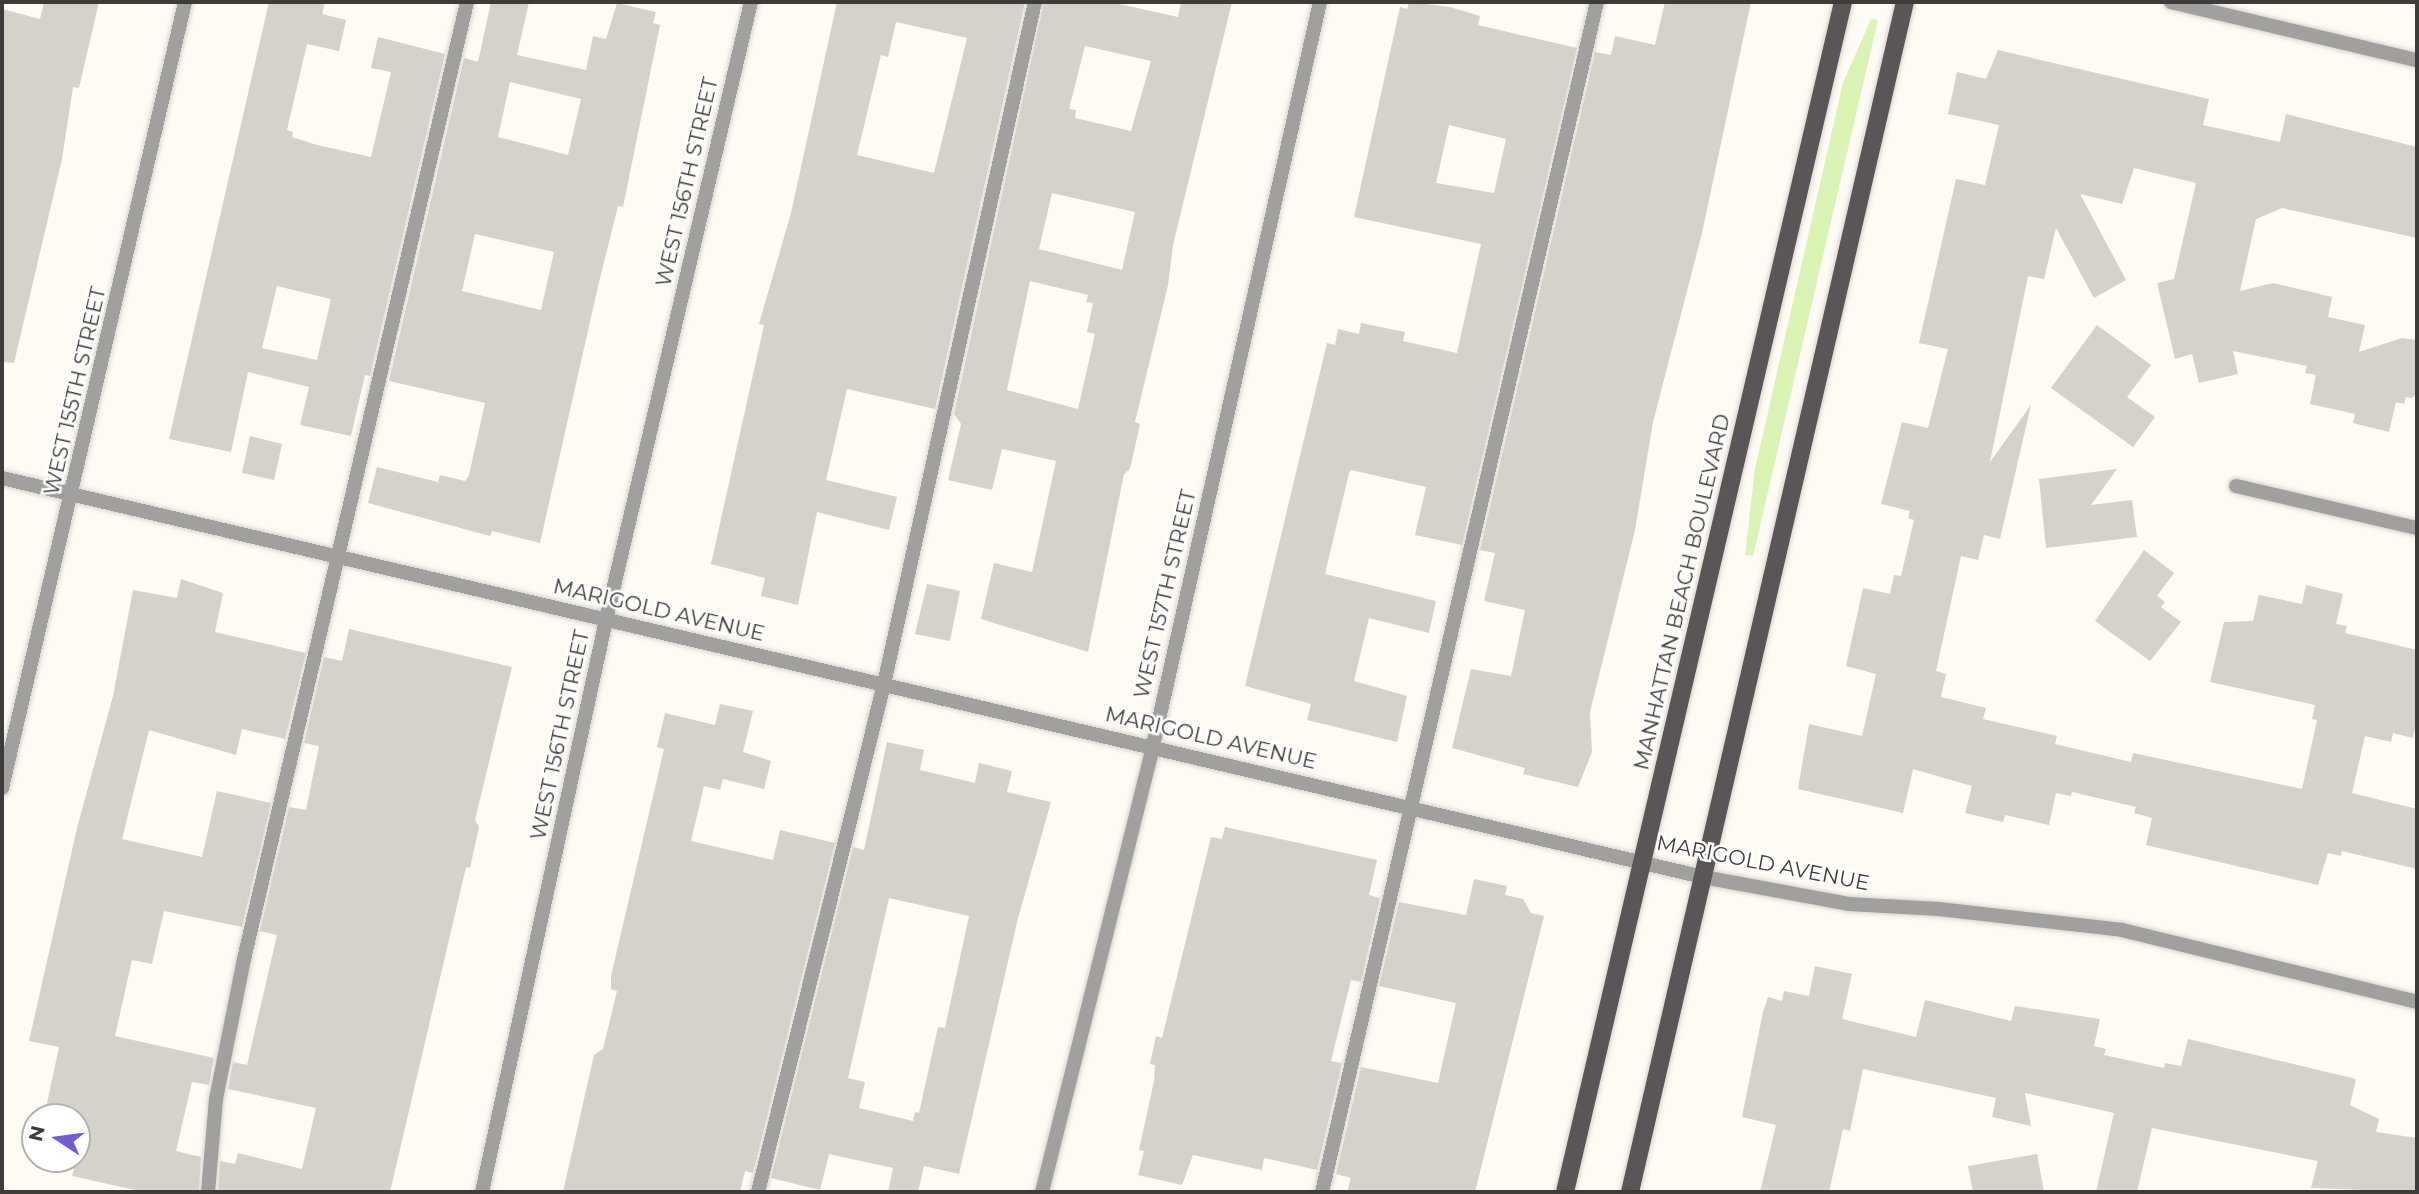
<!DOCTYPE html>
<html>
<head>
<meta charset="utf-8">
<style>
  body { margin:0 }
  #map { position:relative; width:2419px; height:1194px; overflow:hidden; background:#fefaf4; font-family:Montserrat,sans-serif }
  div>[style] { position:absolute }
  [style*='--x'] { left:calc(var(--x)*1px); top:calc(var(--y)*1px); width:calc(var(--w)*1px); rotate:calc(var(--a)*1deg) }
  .green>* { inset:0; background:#d9f4b5 }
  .building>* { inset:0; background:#d5d1cb }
  .roads { filter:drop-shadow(0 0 2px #d7d4cf) drop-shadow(0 0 2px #d7d4cf) }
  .lane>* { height:14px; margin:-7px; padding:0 7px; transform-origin:7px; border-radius:7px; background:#a29f9f }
  .street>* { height:14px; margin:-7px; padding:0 7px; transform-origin:7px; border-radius:7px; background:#a29f9f }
  .primary>* { height:18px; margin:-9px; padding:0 9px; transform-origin:9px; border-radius:9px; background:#5a5556 }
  span { translate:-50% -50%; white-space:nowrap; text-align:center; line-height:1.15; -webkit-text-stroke:5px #fff; paint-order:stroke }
  .street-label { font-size:21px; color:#3d3c3a }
  .frame { position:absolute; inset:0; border:4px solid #3d3c3a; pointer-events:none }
  .north { position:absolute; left:21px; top:1103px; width:70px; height:70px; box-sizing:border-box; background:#fff; border:2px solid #b1b1b0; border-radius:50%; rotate:283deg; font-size:19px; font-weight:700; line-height:28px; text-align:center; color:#3d3c3a }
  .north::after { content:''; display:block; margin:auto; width:24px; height:32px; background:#715cd6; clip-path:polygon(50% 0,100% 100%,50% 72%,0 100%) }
</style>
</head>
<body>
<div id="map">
  <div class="green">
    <div style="clip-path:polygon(1871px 19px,1878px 20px,1753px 556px,1745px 555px,1755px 469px,1843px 83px)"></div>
  </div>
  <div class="building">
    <div style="clip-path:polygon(44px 2px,99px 2px,79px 88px,73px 87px,62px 159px,14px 363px,2px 362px,2px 9px,40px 19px)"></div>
    <div style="clip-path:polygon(evenodd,269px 2px,325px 2px,322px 14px,346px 20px,339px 51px,307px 44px,287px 130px,293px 132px,292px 137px,317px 145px,371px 157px,391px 72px,371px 68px,378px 37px,445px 54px,370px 376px,365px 375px,351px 436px,300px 425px,309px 387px,248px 372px,231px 452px,169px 439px,269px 2px,277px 286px,331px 299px,317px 360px,262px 348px,277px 286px)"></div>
    <div style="clip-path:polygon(evenodd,491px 2px,529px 2px,517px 55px,586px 70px,593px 36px,606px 39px,617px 3px,656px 12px,653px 23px,660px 25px,623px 207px,618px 206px,599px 282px,540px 543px,492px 531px,490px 536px,368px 503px,377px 467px,438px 482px,440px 475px,465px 481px,469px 475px,485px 403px,389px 381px,464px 58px,478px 62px,491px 2px,510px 82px,581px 99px,568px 155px,498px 137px,510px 82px,491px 2px,475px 234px,554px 252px,541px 310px,462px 291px,475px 234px)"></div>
    <div style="clip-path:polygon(evenodd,837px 2px,1025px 2px,935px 409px,847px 389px,826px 480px,897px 497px,889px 530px,817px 512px,798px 605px,761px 596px,765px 578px,711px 564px,764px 325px,759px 324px,791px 213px,837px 2px,896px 22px,967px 38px,934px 173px,857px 155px,881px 55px,888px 57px,896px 22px)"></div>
    <div style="clip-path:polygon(evenodd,1044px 2px,1110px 2px,1178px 17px,1181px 2px,1232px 2px,1173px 245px,1168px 285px,1135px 422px,1140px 424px,1130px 469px,1124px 474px,1088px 652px,981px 619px,994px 563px,1032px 572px,1056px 461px,1002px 449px,992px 490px,948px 480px,961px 424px,954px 414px,1044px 2px,1085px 46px,1151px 61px,1131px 131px,1075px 118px,1076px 110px,1069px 109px,1085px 46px,1044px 2px,1052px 193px,1135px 212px,1122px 270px,1039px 249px,1052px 193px,1044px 2px,1030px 281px,1088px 295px,1086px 302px,1093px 303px,1087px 332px,1095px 334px,1078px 409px,1007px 390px,1030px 281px)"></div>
    <div style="clip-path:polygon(evenodd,1409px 2px,1450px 7px,1480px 16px,1478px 25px,1577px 48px,1462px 545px,1415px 535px,1426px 487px,1351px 470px,1349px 473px,1325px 574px,1436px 601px,1429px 633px,1369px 618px,1354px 681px,1407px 696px,1397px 742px,1307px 720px,1311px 704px,1245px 686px,1327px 343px,1335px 345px,1338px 329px,1359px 334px,1361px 323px,1405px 332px,1403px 341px,1457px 353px,1481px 244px,1354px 217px,1400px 7px,1407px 9px,1409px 2px,1449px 125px,1506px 139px,1494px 193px,1436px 183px,1449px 125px)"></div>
    <div style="clip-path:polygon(1665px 2px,1751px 2px,1702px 233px,1653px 422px,1635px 530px,1590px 712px,1592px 752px,1578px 787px,1523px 774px,1525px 768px,1452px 748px,1471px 669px,1511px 676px,1525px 610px,1484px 601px,1495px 553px,1480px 550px,1595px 52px,1611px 55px,1615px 36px,1655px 45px)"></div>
    <div style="clip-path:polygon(1998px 50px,2209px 99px,2203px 125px,2280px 142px,2286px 114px,2417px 147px,2417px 238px,2282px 208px,2256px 219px,2240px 291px,2273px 283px,2332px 297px,2328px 317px,2365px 325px,2359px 352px,2402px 338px,2417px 340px,2417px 392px,2412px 398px,2406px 397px,2404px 404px,2396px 402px,2389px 432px,2353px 423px,2355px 414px,2310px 404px,2316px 375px,2305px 373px,2307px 366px,2233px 351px,2238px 374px,2199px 383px,2192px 354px,2175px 359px,2157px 283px,2174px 279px,2196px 183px,2134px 168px,2122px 204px,2080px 194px,2126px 280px,2094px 298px,2056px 228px,2044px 279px,2028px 276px,1990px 462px,2031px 405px,2000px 539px,1984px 535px,1978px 560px,1961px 556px,1936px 671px,1946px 674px,1941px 697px,1986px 708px,1983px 719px,2057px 736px,2055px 744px,2131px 762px,2133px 753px,2302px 789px,2317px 720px,2312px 719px,2315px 705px,2210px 682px,2224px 622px,2253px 621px,2259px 595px,2302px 604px,2306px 585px,2343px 594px,2336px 624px,2347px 626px,2345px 633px,2417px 650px,2417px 718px,2413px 738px,2393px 733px,2391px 742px,2365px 736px,2352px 793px,2417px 809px,2417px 869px,2342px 851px,2341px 856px,2328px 853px,2318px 885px,2146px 845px,2152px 818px,2134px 813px,2136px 807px,2072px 792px,2071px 796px,2056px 793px,2049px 825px,2005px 815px,2003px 822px,1965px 813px,1972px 786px,1913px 769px,1903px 813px,1798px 789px,1809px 724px,1862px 736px,1876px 674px,1846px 666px,1863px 588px,1890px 594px,1894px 575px,1901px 576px,1914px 520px,1908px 518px,1910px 511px,1881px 504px,1902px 422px,1928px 428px,1948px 349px,1919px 343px,1956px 179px,1985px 185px,1999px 125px,1948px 114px,1957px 72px,1986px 79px)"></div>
    <div style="clip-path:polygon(2097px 325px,2151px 365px,2127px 397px,2155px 417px,2133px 447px,2051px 388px)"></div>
    <div style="clip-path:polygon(250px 436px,282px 444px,274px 480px,242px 473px)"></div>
    <div style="clip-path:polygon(2117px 469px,2091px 505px,2132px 500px,2137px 537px,2046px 548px,2039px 479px)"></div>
    <div style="clip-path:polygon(2144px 550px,2174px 573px,2157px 596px,2165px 602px,2161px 607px,2181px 622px,2150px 661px,2095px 621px)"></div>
    <div style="clip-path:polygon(181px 579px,223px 593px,215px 632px,306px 653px,285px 739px,242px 729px,236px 755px,149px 730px,122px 839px,202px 857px,217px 791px,271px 803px,242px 927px,164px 911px,152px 964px,132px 960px,115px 1036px,214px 1058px,209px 1085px,192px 1082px,176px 1151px,201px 1157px,199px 1192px,144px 1192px,72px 1176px,74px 1169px,34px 1159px,35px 1156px,77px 1159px,77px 1117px,44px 1117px,59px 1047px,29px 1041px,77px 828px,113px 696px,133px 590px,177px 598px)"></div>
    <div style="clip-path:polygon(927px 584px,960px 591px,950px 641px,915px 634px)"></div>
    <div style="clip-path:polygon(349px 629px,512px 667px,475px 820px,479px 827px,470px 868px,466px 867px,390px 1192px,218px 1192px,220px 1161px,235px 1164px,238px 1153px,302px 1169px,316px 1108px,228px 1089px,233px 1062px,247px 1065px,277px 935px,260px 931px,289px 807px,306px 810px,319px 746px,304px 743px,324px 657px,342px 661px)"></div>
    <div style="clip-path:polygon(720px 704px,753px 711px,743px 752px,771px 761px,764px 789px,723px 779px,720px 790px,704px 786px,691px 841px,773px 860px,780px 830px,835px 843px,753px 1173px,745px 1171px,740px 1192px,563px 1192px,594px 1055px,603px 1049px,617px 991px,611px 989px,611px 976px,664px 749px,657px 747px,665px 713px,715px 725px)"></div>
    <div style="clip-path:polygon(evenodd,887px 742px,924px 750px,920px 770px,975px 783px,979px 763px,1012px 771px,1007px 792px,1051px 802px,1018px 918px,959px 1174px,924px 1166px,918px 1192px,888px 1192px,893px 1168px,829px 1154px,820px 1190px,771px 1178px,853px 847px,864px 850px,887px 742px,889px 898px,969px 916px,945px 1028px,938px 1027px,919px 1113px,915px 1112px,913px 1121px,859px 1108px,865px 1082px,848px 1078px,889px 898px)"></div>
    <div style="clip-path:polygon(1225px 827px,1377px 860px,1369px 895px,1380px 898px,1361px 982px,1351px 980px,1331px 1061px,1342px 1063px,1317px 1170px,1264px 1158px,1262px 1170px,1193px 1155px,1182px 1185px,1138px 1175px,1144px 1151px,1139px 1150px,1154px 1081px,1155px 1065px,1150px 1064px,1156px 1036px,1162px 1038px,1211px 837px,1222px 839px)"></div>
    <div style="clip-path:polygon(1474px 879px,1507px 886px,1505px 895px,1523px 899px,1531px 913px,1544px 916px,1475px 1192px,1347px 1192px,1351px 1178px,1336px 1174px,1361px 1067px,1438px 1083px,1456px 1003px,1379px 986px,1399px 902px,1466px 915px)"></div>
    <div style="clip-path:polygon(1815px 966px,1852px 974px,1842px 1019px,1916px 1037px,1925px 1000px,2011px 1021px,2015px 1006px,2100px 1019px,2094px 1046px,2106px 1049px,2104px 1055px,2164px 1068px,2165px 1063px,2181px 1066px,2188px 1039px,2356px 1079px,2350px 1105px,2379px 1119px,2376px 1132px,2417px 1138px,2417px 1192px,2311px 1188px,2318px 1161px,2152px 1128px,2137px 1192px,2096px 1192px,2114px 1113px,2025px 1093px,2031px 1126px,1992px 1117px,1996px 1098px,1863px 1069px,1850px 1131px,1843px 1129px,1829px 1192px,1760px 1192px,1776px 1125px,1742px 1117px,1763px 1012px,1768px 997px,1782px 1001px,1784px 991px,1809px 996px)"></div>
    <div style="clip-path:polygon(2037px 1154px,2044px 1192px,1973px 1192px,1968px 1166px)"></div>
  </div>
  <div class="roads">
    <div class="lane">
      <div style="--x:208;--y:1192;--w:93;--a:-85.1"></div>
      <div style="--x:216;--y:1099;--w:143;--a:-78.7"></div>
      <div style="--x:244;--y:959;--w:983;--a:-76.88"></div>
      <div style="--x:758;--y:1192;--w:523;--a:-76.07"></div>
      <div style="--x:884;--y:684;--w:699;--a:-77.52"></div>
      <div style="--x:1322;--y:1192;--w:1221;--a:-76.99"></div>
    </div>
    <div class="street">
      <div style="--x:2171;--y:2;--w:253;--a:13.3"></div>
      <div style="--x:2;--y:478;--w:1747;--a:13.2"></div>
      <div style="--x:1703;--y:877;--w:148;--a:10.5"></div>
      <div style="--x:1849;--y:904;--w:90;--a:3.2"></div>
      <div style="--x:1939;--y:909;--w:184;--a:6.5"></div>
      <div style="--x:2122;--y:930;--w:304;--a:13.7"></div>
      <div style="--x:2236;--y:486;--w:186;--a:13.1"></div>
      <div style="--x:2;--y:788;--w:807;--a:-76.89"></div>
      <div style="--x:482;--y:1192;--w:585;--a:-77.77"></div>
      <div style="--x:606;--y:620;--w:635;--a:-76.8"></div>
      <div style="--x:1042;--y:1192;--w:460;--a:-76"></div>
      <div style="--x:1153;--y:746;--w:763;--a:-77.35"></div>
    </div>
    <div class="primary">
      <div style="--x:1565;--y:1192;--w:1222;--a:-76.85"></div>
      <div style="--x:1630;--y:1192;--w:1221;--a:-76.99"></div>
    </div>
  </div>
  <div class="street-label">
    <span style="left:687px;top:182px;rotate:-77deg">WEST 156TH STREET</span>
    <span style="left:75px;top:391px;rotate:-77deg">WEST 155TH STREET</span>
    <span style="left:1682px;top:592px;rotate:-77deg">MANHATTAN BEACH BOULEVARD</span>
    <span style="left:1165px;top:594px;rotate:-77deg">WEST 157TH STREET</span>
    <span style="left:659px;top:610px;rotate:13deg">MARIGOLD AVENUE</span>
    <span style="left:560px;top:735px;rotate:-78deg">WEST 156TH STREET</span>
    <span style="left:1211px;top:738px;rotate:13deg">MARIGOLD AVENUE</span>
    <span style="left:1763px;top:863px;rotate:11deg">MARIGOLD AVENUE</span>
  </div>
  <div class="frame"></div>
  <div class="north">N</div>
</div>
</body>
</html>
